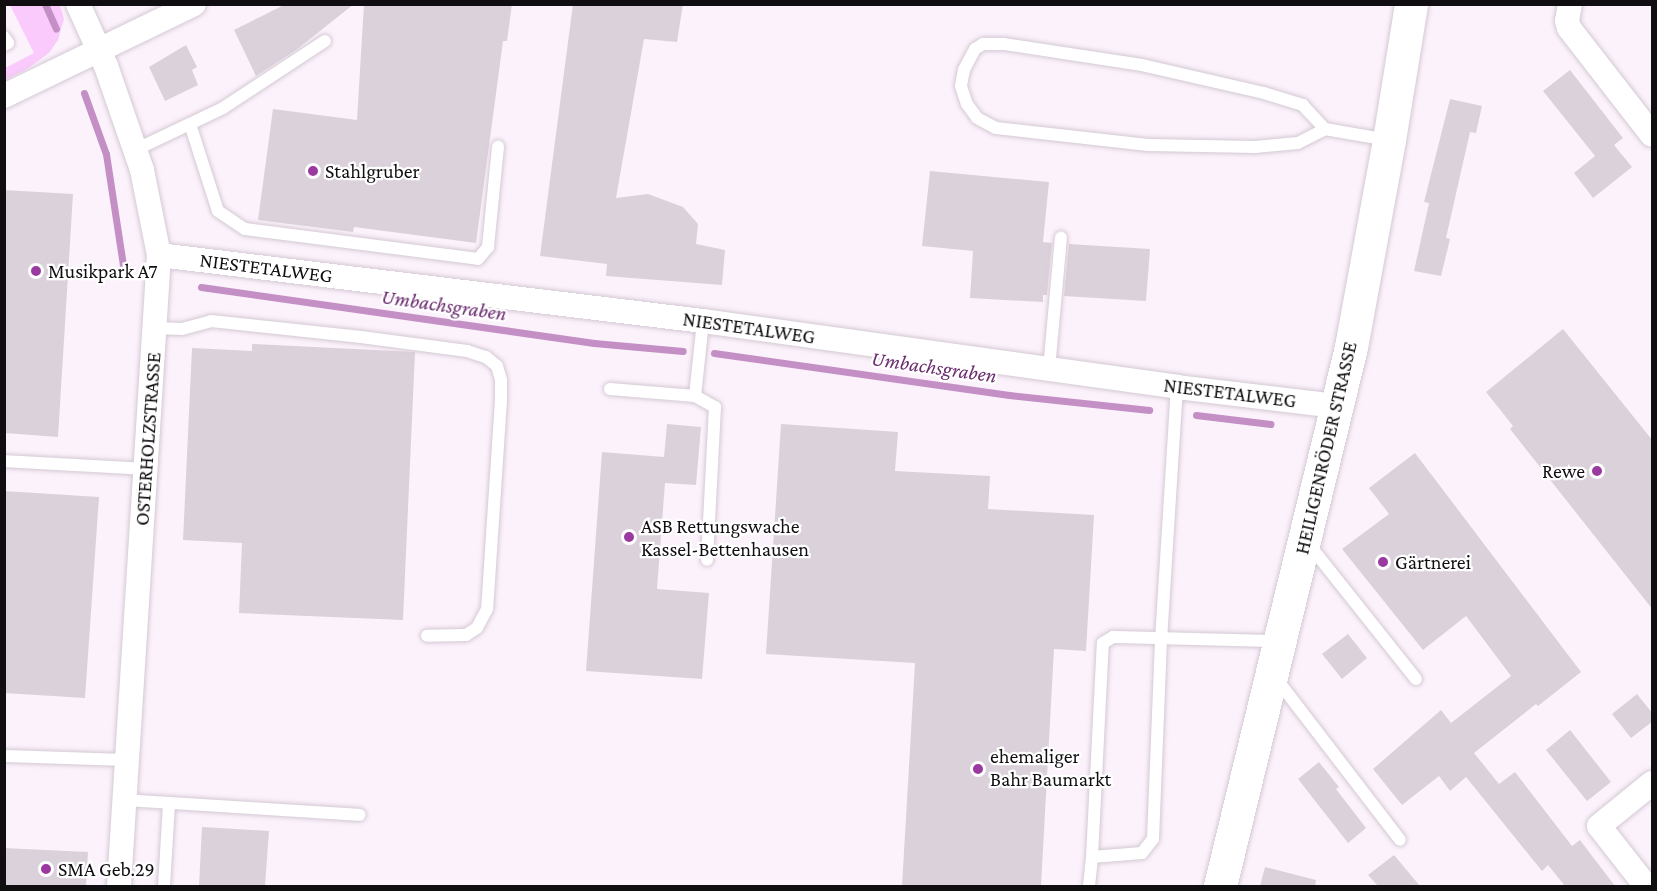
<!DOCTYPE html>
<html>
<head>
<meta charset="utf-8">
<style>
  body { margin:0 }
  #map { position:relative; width:1657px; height:891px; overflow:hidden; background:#fcf2fc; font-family:"Crimson Pro",serif }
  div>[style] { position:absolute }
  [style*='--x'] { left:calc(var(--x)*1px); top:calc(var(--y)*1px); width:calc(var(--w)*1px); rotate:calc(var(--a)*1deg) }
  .green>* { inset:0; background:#facafc }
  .stream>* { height:7px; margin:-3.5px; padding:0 3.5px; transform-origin:3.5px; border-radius:3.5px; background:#c38fc5 }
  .building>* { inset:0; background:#dbd1db }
  .roads { filter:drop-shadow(0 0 2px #d3c9d3) drop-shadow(0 0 2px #d3c9d3) }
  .lane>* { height:12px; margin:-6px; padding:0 6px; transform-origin:6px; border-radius:6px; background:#fff }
  .street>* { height:24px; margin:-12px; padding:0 12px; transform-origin:12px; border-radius:12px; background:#fff }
  .secondary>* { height:33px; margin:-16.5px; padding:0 16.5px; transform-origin:16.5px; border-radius:16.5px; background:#fff }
  .dots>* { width:16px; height:16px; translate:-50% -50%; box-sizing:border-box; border:3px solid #fff; border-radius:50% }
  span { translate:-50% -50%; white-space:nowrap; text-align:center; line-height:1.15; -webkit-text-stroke:4.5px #fff; paint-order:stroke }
  .poi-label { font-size:20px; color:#110e11 }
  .left { translate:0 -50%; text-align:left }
  .right { translate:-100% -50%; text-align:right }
  .street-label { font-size:20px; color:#110e11 }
  .water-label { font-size:21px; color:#6b2c6f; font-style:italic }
  .frame { position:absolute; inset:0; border:6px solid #110e11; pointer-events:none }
</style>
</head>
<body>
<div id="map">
  <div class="green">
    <div style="clip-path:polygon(10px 5px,60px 5px,64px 19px,58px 40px,49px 53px,27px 69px,5px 80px,5px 68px,34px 53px)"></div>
  </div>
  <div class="stream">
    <div style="--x:45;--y:4;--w:27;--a:66"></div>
    <div style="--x:84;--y:93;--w:65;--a:70.2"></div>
    <div style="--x:106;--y:154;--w:112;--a:81.3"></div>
    <div style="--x:123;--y:265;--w:8;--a:40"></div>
    <div style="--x:201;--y:287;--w:397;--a:8.1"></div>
    <div style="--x:594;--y:343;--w:89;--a:5.1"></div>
    <div style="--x:714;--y:353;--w:298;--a:8.1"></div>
    <div style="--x:1009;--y:395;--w:141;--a:6.1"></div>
    <div style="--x:1196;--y:415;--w:75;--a:6.9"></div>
  </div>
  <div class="building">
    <div style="clip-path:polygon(286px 4px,354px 4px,296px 50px,256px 76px,234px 30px)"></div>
    <div style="clip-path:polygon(364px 4px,512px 4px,507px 41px,503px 41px,476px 243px,354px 227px,353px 232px,258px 220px,273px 109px,357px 120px)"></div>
    <div style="clip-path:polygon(573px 4px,683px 4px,677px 42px,644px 39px,616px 198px,648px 194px,683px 207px,698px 224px,696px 244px,725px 250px,722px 285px,606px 276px,607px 264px,540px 256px)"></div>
    <div style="clip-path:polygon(186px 45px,197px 67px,192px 70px,198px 85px,165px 101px,149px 67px)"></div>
    <div style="clip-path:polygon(1570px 70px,1623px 138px,1614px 145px,1632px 167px,1593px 198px,1574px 173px,1595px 156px,1543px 91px)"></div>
    <div style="clip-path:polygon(1450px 99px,1482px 106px,1476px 133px,1470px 132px,1446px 238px,1450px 239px,1441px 276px,1414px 271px,1429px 203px,1424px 202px)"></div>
    <div style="clip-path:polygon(930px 171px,1049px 182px,1043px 242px,1052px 243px,1047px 295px,1043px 295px,1043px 302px,970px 298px,973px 251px,922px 246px)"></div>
    <div style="clip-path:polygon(4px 190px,73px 194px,58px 437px,4px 433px)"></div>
    <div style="clip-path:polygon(1069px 244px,1150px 249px,1146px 301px,1064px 296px)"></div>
    <div style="clip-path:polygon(1563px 329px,1653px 441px,1653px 610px,1510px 429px,1513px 426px,1486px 392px)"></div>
    <div style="clip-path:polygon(252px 344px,415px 352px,403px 620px,239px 613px,242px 543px,183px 540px,192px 348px,252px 351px)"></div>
    <div style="clip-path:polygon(667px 424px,701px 427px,696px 485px,665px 483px,657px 589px,709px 593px,702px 679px,586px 671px,602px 452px,664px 457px)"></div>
    <div style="clip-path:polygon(781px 424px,898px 432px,895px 471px,990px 476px,988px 509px,1094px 515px,1086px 651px,1054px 649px,1041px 886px,902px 886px,915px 663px,766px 654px)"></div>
    <div style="clip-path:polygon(1415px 453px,1581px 672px,1538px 706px,1536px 704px,1474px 753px,1499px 784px,1515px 772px,1572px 846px,1580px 840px,1615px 886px,1565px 886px,1548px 865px,1542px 871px,1466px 777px,1450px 791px,1439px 776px,1402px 805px,1373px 769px,1441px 710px,1451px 723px,1511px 676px,1466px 616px,1423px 650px,1342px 549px,1389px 514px,1369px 488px)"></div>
    <div style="clip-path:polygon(4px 491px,99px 497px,85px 698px,4px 693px)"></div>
    <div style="clip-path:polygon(1348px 634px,1367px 658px,1342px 679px,1322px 654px)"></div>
    <div style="clip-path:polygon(1637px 694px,1653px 714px,1653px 721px,1631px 738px,1612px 714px)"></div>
    <div style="clip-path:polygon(1570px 730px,1611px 782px,1587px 801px,1546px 750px)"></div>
    <div style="clip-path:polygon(1319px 762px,1339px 787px,1336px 789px,1366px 828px,1348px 843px,1298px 779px)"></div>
    <div style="clip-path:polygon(202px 827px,269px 831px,265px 886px,199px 886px)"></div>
    <div style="clip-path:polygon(4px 848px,88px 852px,86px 886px,4px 886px)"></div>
    <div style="clip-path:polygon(1394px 855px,1420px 886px,1378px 886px,1368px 875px)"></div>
    <div style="clip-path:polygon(1265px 867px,1316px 880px,1315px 886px,1260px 886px)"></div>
  </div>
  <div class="roads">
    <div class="lane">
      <div style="--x:4;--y:37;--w:7;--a:56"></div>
      <div style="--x:8;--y:43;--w:4;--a:153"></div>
      <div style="--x:190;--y:124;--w:91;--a:72.2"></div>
      <div style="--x:218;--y:211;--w:32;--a:34"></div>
      <div style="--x:245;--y:229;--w:235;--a:7.3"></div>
      <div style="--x:478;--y:259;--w:16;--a:-50"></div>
      <div style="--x:488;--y:247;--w:101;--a:-84.3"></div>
      <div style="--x:1325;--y:129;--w:33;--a:-133"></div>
      <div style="--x:1303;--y:105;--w:41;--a:-162.9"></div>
      <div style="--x:1264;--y:93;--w:125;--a:-167.1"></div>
      <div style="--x:1142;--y:65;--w:140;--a:-171.3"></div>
      <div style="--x:1004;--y:44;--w:21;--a:180"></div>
      <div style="--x:983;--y:44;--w:9;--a:148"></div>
      <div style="--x:975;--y:49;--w:24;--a:118"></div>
      <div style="--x:964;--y:70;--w:16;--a:101"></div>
      <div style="--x:961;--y:86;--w:19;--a:72"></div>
      <div style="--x:967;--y:104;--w:17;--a:54"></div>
      <div style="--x:977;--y:118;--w:21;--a:28"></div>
      <div style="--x:996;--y:128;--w:153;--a:6.4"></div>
      <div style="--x:1148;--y:145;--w:107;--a:1.1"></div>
      <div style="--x:1255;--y:147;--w:43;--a:-5.3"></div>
      <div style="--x:1298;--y:143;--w:30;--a:-27"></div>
      <div style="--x:1325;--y:129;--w:64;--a:9.9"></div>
      <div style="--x:135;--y:150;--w:98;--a:-25.5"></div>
      <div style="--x:223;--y:108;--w:122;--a:-33.3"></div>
      <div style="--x:155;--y:328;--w:27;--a:2"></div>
      <div style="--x:182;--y:329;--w:30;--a:-15"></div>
      <div style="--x:211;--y:321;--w:151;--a:6.1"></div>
      <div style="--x:361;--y:337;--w:107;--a:7.5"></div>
      <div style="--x:467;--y:351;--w:20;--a:18"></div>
      <div style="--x:486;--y:357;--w:14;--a:39"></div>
      <div style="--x:497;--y:366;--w:15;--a:74"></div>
      <div style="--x:501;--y:380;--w:20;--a:90"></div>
      <div style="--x:501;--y:400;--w:209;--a:93.8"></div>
      <div style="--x:487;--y:609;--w:21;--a:118"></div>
      <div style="--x:477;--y:628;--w:13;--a:148"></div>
      <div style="--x:466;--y:635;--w:39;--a:179"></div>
      <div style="--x:1049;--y:369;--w:132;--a:-84.8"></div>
      <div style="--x:610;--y:389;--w:85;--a:4.7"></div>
      <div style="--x:695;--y:396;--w:75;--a:-83.9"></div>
      <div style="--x:695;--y:396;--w:23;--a:29"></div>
      <div style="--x:715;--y:407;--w:153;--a:93"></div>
      <div style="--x:4;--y:461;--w:142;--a:3.2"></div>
      <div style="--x:1307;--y:542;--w:175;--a:51.5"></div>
      <div style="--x:1275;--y:677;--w:205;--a:52.5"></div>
      <div style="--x:4;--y:756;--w:123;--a:1.9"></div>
      <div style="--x:124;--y:800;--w:236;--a:3.6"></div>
      <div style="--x:1092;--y:857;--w:214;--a:-87.1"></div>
      <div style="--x:1103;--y:643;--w:12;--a:-31"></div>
      <div style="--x:1113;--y:637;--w:163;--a:1.4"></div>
      <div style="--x:164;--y:886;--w:82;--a:-86.5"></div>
      <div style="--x:1089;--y:886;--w:29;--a:-84"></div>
      <div style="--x:1092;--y:857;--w:50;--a:-4.6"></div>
      <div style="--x:1142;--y:853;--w:18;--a:-52"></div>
      <div style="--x:1153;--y:839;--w:199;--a:-87.7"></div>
      <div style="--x:1161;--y:640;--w:254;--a:-86.4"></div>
    </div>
    <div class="street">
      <div style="--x:78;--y:4;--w:68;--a:65.7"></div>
      <div style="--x:106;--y:66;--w:110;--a:70.9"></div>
      <div style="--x:142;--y:170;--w:87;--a:78.7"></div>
      <div style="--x:159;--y:255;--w:632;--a:93.63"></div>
      <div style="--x:1570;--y:4;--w:17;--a:100"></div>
      <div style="--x:1567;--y:21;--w:7;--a:74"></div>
      <div style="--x:1569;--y:28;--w:135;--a:52.2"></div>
      <div style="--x:4;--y:96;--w:211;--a:-25.8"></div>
      <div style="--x:159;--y:255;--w:548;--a:6.92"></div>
      <div style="--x:703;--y:321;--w:479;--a:7.9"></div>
      <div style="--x:1177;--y:387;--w:161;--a:6.8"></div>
      <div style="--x:1646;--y:886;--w:76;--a:-128.1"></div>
      <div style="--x:1599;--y:826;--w:68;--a:-39.1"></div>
    </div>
    <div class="secondary">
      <div style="--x:1220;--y:886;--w:555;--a:-76.34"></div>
      <div style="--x:1351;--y:347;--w:210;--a:-79.6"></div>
      <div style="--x:1389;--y:140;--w:138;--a:-80.8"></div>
    </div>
  </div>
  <div class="dots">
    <div style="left:313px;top:171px;background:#9a39a0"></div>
    <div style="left:36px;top:271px;background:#9a39a0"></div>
    <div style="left:1597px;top:471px;background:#9a39a0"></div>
    <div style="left:629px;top:537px;background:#9a39a0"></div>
    <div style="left:1383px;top:562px;background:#9a39a0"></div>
    <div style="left:978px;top:769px;background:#9a39a0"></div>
    <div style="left:46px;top:869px;background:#9a39a0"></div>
  </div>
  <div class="poi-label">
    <span class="left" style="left:325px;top:171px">Stahlgruber</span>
    <span class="left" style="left:48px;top:271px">Musikpark A7</span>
    <span class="right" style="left:1585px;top:471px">Rewe</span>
    <span class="left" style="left:641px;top:538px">ASB Rettungswache<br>Kassel-Bettenhausen</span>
    <span class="left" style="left:1395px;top:562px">Gärtnerei</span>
    <span class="left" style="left:990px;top:768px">ehemaliger<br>Bahr Baumarkt</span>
    <span class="left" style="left:58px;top:869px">SMA Geb.29</span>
  </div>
  <div class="street-label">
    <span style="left:266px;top:268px;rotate:7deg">NIESTETALWEG</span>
    <span style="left:749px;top:328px;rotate:8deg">NIESTETALWEG</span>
    <span style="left:1230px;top:393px;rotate:7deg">NIESTETALWEG</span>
    <span style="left:148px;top:439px;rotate:-86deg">OSTERHOLZSTRASSE</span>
    <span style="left:1326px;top:448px;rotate:-77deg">HEILIGENRÖDER STRASSE</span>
  </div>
  <div class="water-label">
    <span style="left:444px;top:305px;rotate:8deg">Umbachsgraben</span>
    <span style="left:934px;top:367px;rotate:8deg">Umbachsgraben</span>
  </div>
  <div class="frame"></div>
</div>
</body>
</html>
